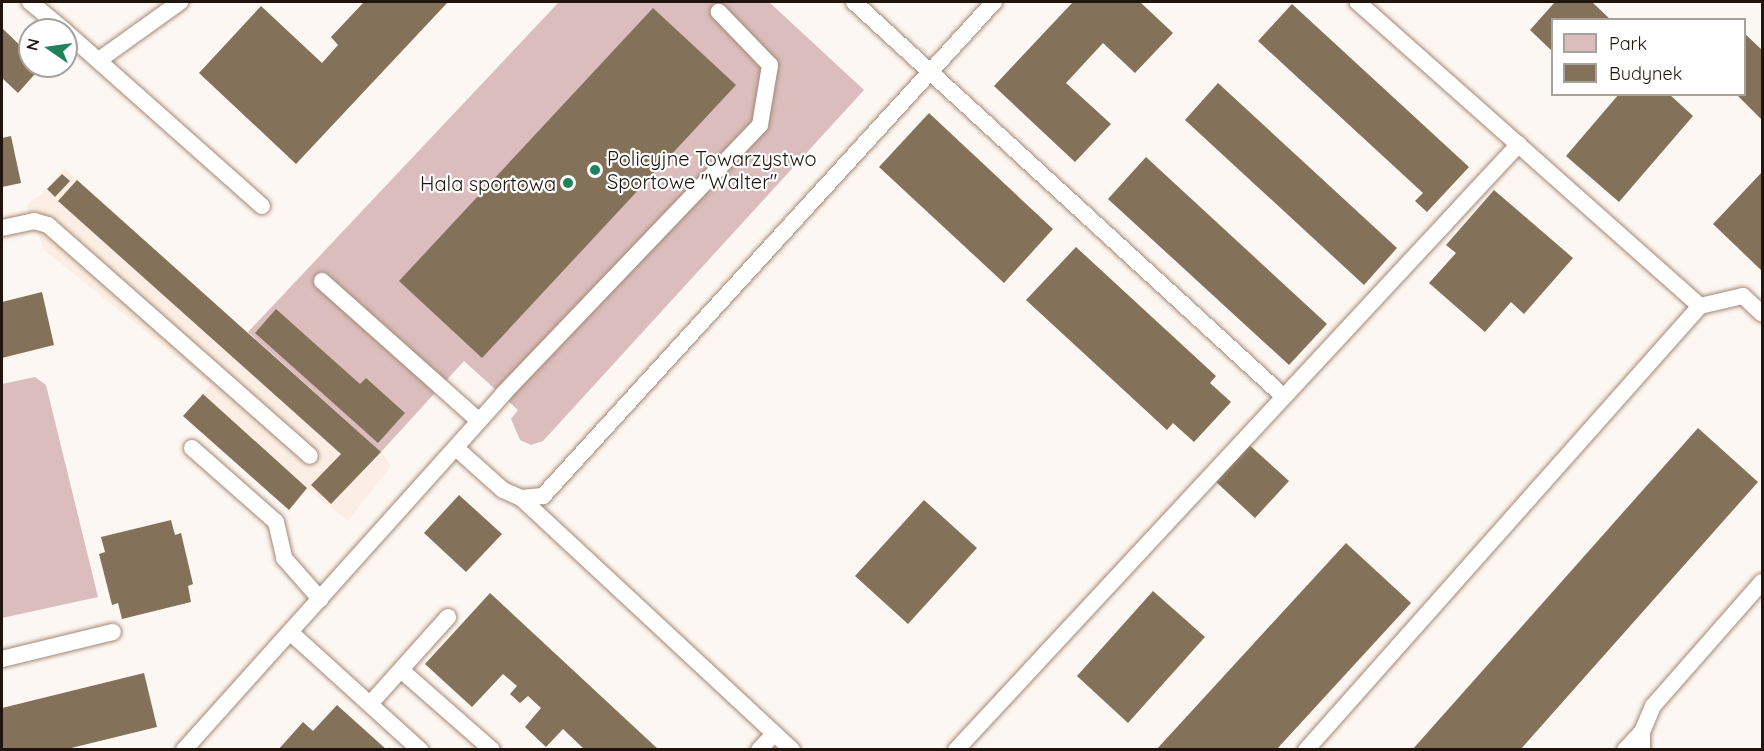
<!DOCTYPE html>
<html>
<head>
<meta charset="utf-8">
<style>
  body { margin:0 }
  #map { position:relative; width:1764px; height:751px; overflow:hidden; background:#fdf7f3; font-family:Quicksand,sans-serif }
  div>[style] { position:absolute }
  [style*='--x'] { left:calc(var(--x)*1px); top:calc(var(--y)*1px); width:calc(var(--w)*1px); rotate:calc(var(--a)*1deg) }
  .built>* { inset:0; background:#fceee4 }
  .green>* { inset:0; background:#dbbdbe }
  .building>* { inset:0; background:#837259 }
  .roads { filter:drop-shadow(0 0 2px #a38875) drop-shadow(0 0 2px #a38875) }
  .service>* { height:16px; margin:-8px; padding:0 8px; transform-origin:8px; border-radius:8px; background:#fff }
  .dots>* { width:16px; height:16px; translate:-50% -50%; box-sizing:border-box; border:3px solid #fff; border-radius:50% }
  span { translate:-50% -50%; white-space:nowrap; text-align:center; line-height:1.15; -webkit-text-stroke:4.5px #fff; paint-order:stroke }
  .poi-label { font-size:20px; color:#1f150e }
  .left { translate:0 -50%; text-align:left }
  .right { translate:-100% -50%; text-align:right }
  .frame { position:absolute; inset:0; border:3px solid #1f150e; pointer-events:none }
  .legend { position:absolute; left:1551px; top:18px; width:195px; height:78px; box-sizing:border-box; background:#fff; border:2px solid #a5a19f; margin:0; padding:8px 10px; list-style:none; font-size:18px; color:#1f150e }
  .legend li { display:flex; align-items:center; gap:12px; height:30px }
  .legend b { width:30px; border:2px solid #a5a19f }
  .north { position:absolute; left:18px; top:18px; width:60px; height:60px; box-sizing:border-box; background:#fff; border:2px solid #a5a19f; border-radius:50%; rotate:283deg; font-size:16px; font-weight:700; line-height:24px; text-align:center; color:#1f150e }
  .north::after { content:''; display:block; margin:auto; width:21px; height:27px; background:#1e825c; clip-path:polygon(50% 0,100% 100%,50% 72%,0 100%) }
</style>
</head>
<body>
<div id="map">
  <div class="built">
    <div style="clip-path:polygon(64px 168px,381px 452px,391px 466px,348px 521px,308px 489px,289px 510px,183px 416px,211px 384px,44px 250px,27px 205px,47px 189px)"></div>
  </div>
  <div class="green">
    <div style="clip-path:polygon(559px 2px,769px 2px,864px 90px,543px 441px,531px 445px,520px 440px,511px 419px,518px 410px,464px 361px,381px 452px,248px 332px)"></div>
    <div style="clip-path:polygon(35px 377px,46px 385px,98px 597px,2px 618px,2px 384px)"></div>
  </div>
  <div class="building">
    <div style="clip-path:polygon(364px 2px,448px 2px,296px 164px,199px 73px,261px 6px,322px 63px,338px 45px,331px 37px)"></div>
    <div style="clip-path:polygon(1073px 2px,1140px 2px,1173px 33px,1135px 73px,1103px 43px,1066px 83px,1111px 124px,1075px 162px,994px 86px)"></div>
    <div style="clip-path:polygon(1555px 2px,1592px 2px,1611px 20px,1552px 20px,1552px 51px,1530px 30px)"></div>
    <div style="clip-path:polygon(1292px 4px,1469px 167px,1427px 212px,1415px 201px,1423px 193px,1258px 41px)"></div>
    <div style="clip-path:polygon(653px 8px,736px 85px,482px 358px,399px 281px)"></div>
    <div style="clip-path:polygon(2px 28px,30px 55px,30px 66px,42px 66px,18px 93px,2px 78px)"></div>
    <div style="clip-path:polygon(1744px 33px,1762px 50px,1762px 120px,1736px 94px,1744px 94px)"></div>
    <div style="clip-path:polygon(1218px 83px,1397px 248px,1364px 285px,1185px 120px)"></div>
    <div style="clip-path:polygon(1619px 94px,1669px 94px,1693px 116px,1619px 202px,1566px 156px)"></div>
    <div style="clip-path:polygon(929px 113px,1053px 229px,1004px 283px,879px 167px)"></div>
    <div style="clip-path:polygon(11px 136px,21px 183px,2px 187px,2px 138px)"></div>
    <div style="clip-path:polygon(1146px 157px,1327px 324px,1289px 365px,1108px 199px)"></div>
    <div style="clip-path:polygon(1762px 172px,1762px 271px,1713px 224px)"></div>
    <div style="clip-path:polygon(62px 174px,70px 181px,55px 197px,47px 189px)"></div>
    <div style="clip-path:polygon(77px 180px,381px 452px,331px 504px,311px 485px,341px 454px,58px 201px)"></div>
    <div style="clip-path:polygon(1494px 190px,1573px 258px,1524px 314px,1511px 302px,1485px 332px,1429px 283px,1456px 253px,1446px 245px)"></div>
    <div style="clip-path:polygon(1076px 247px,1216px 376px,1210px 383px,1231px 402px,1194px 442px,1173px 423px,1167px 430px,1026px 300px)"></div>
    <div style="clip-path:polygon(42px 292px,54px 345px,2px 358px,2px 302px)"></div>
    <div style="clip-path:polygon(276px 309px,360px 384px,366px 378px,405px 413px,378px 443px,255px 333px)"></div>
    <div style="clip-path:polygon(203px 394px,307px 488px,289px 510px,183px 416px)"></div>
    <div style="clip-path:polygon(1698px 428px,1758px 482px,1520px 750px,1412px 750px)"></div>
    <div style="clip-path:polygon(1247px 443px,1289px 481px,1255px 518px,1214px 480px)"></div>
    <div style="clip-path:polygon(459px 495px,502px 534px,466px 572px,424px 533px)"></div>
    <div style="clip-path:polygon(924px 500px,977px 548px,908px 624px,855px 576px)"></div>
    <div style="clip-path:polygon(171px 520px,175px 535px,181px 533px,193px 584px,188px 586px,191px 602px,122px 619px,118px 603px,112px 605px,99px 554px,105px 552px,101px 537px)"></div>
    <div style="clip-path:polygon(1346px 543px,1411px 603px,1276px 750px,1156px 750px)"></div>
    <div style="clip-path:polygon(1153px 591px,1205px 637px,1128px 723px,1077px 676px)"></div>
    <div style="clip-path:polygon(490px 593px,659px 750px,585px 750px,563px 729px,546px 747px,525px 727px,541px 708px,528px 696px,520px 703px,510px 694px,517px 686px,503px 674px,472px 707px,425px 664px)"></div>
    <div style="clip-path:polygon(144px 673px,157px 727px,63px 750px,2px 750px,2px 708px)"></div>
    <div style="clip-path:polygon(337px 705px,387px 750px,278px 750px,303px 722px,313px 731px)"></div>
  </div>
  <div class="roads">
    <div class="service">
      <div style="--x:30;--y:2;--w:44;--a:39.5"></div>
      <div style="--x:854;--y:2;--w:582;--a:42.56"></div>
      <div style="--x:66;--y:32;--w:262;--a:41.6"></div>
      <div style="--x:99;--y:60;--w:100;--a:-35.6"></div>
      <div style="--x:2;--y:228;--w:33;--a:-12"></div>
      <div style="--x:34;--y:221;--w:15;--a:16"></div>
      <div style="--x:48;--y:225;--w:349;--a:41.4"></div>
      <div style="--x:322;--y:281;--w:210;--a:41.7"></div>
      <div style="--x:1700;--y:306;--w:44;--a:-13.1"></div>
      <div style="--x:1743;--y:296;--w:26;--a:43"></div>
      <div style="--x:192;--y:448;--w:112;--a:41.4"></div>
      <div style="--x:276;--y:522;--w:37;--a:77"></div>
      <div style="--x:284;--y:558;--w:55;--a:48.7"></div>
      <div style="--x:456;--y:448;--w:63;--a:41.8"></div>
      <div style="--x:503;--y:490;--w:20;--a:24"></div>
      <div style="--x:521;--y:498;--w:22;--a:-5"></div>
      <div style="--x:543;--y:496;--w:669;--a:-47.61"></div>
      <div style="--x:521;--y:498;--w:370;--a:42.9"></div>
      <div style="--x:290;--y:632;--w:176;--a:42.2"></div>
      <div style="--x:2;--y:659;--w:114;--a:-13.7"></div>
      <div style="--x:401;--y:670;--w:121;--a:41.3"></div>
      <div style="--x:370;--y:704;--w:117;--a:-48.1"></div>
      <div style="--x:184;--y:750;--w:478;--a:-48.1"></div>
      <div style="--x:503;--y:394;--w:372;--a:-46.3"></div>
      <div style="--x:760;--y:125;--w:61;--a:-80.5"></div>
      <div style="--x:770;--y:65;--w:74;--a:-133.9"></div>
      <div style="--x:759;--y:750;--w:22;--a:-47"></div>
      <div style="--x:956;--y:750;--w:827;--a:-47.11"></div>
      <div style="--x:1306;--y:750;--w:594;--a:-48.41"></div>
      <div style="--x:1700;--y:306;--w:458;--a:-138.4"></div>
      <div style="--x:1625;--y:750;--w:25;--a:-47"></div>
      <div style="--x:1642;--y:750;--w:18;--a:-90"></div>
      <div style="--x:1642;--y:732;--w:28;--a:-67"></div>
      <div style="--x:1653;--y:706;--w:165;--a:-48.7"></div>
    </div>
  </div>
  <div class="dots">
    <div style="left:595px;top:170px;background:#1e825c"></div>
    <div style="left:568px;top:183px;background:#1e825c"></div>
  </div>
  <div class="poi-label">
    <span class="left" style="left:607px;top:170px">Policyjne Towarzystwo<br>Sportowe "Walter"</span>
    <span class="right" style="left:556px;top:183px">Hala sportowa</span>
  </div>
  <div class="frame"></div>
  <ul class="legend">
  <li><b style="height:16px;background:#dbbdbe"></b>Park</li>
  <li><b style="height:16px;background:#837259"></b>Budynek</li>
  </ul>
  <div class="north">N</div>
</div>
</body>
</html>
